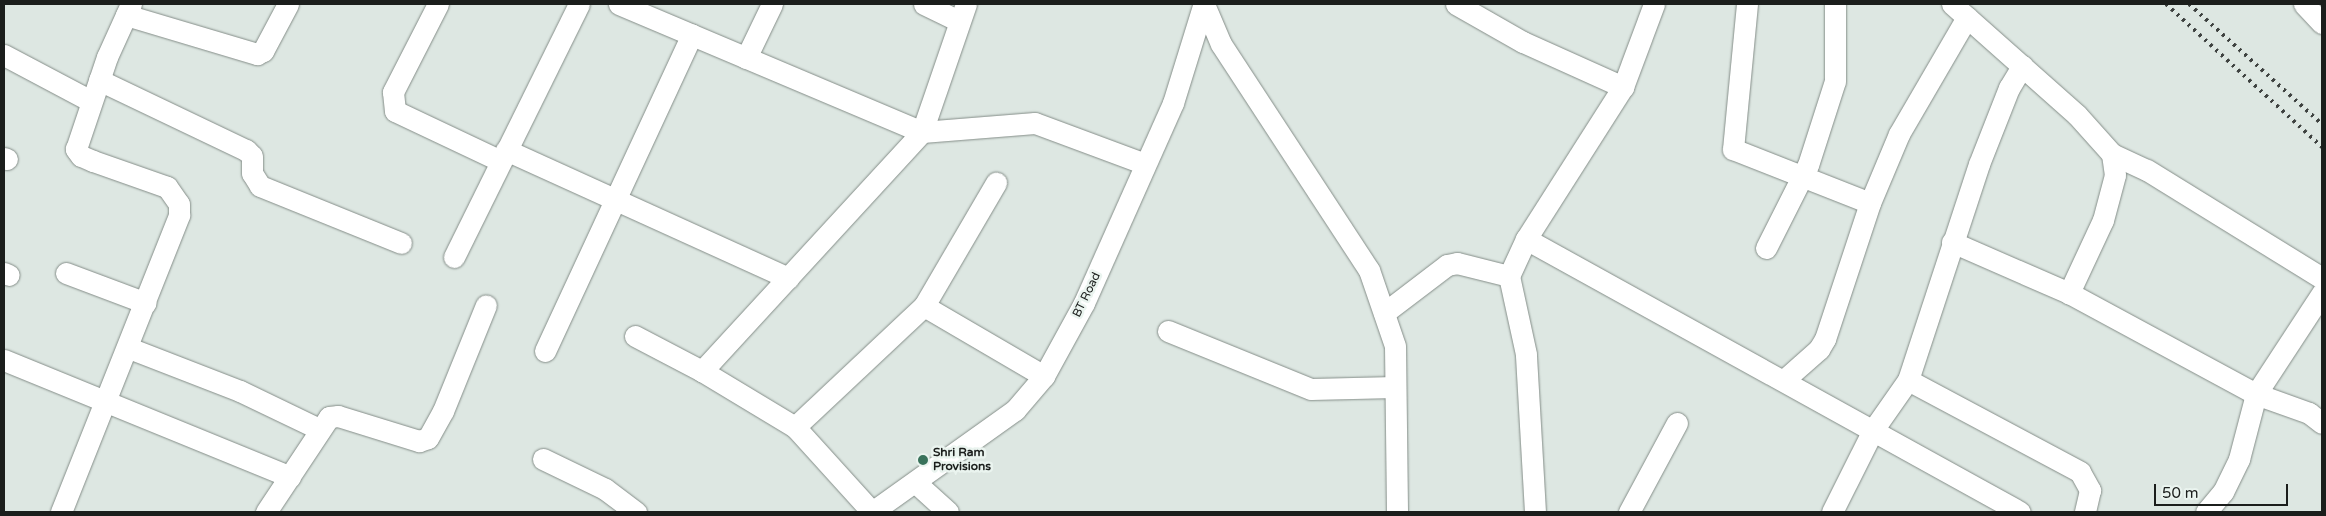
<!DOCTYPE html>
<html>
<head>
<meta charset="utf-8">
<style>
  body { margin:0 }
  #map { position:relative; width:2326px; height:516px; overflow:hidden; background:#dde7e2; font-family:"Varela Round",sans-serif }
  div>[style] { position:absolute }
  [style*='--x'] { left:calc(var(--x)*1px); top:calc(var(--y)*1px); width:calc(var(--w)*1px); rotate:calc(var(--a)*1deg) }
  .roads { filter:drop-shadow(0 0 1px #848d88) drop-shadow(0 0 1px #848d88) }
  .minor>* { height:21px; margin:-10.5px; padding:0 10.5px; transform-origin:10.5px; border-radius:10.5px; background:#fff }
  .rail>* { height:4px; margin-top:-2px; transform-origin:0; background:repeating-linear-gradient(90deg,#3e4240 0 2.5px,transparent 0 7.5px) }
  .dots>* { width:14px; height:14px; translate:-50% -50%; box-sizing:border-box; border:2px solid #eaf4ef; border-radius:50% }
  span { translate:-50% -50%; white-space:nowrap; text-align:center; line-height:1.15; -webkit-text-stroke:5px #eaf4ef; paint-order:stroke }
  .street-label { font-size:12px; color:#1b1e1c }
  .poi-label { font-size:12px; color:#1b1e1c; font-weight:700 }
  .left { translate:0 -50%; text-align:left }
  .frame { position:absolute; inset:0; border:5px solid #1b1e1c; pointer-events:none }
  .scale { position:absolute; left:2154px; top:484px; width:134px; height:22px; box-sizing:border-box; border:2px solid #1b1e1c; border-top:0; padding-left:6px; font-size:15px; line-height:18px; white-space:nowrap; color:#1b1e1c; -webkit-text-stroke:4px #eaf4ef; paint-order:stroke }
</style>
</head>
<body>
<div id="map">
  <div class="roads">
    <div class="minor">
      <div style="--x:438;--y:4;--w:99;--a:117.1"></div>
      <div style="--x:393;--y:92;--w:19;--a:84"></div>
      <div style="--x:395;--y:111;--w:117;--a:25.3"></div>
      <div style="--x:619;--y:4;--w:329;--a:22.9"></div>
      <div style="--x:922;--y:132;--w:113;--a:-4.6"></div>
      <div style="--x:1035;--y:123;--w:117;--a:20.4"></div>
      <div style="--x:924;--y:4;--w:39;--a:26"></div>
      <div style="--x:966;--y:4;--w:135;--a:109"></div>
      <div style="--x:922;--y:132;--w:325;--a:132.6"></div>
      <div style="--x:702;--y:371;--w:109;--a:31.1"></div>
      <div style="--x:795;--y:427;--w:115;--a:47.8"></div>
      <div style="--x:872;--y:512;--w:176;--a:-35.5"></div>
      <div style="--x:1015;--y:410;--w:45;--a:-49.5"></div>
      <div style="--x:1044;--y:376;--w:83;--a:-61.3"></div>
      <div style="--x:1084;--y:303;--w:219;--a:-66"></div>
      <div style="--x:1173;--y:103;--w:102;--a:-72.8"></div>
      <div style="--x:1204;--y:4;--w:43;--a:67"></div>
      <div style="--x:1221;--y:44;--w:270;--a:56.8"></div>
      <div style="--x:1369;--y:270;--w:80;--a:71.1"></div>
      <div style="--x:1395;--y:346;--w:166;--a:89.3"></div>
      <div style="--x:1456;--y:4;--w:77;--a:29.6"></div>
      <div style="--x:1523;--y:42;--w:110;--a:24.2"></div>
      <div style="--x:1747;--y:4;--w:146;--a:95.5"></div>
      <div style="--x:1733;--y:149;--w:147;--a:21.5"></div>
      <div style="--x:1952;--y:4;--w:167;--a:41.6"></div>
      <div style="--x:2077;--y:115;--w:52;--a:48.1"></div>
      <div style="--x:2112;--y:154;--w:21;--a:82"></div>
      <div style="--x:2115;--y:175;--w:47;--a:104.9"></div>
      <div style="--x:2103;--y:220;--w:81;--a:115"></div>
      <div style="--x:2304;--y:4;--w:26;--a:47"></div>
      <div style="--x:126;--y:15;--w:137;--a:16.6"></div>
      <div style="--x:257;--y:54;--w:7;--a:-27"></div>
      <div style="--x:263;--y:51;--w:53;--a:-62"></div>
      <div style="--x:4;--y:55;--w:98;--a:27.9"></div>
      <div style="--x:746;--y:58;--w:60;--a:-64.3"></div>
      <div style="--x:99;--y:80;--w:163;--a:25.5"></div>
      <div style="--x:246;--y:150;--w:8;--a:45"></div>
      <div style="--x:252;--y:156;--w:17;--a:90"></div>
      <div style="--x:252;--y:173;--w:15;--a:58"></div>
      <div style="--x:260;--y:186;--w:152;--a:22"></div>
      <div style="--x:506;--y:150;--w:310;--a:24.4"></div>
      <div style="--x:2112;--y:154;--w:38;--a:25"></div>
      <div style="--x:2147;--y:170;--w:206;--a:31.7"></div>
      <div style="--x:4;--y:158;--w:3;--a:18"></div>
      <div style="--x:1526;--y:239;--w:564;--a:28.93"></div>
      <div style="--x:1952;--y:242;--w:128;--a:23.6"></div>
      <div style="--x:2069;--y:293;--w:213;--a:28.4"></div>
      <div style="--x:2256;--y:394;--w:56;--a:19.7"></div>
      <div style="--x:2309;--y:413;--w:16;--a:38"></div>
      <div style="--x:1766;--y:248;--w:93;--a:-63.2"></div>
      <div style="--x:1808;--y:165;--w:88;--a:-72.2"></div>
      <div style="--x:1835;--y:81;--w:77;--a:-90"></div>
      <div style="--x:454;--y:257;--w:282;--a:-63.7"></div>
      <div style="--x:4;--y:273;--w:5;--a:22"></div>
      <div style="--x:66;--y:273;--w:85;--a:20.6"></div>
      <div style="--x:924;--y:306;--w:139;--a:30.3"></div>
      <div style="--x:1384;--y:313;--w:79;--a:-37.3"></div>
      <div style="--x:1447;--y:265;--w:10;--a:-11"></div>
      <div style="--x:1457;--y:263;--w:54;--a:14"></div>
      <div style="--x:1168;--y:331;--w:154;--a:22.1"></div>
      <div style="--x:1311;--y:389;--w:84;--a:-1.4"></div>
      <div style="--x:635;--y:336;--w:76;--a:27.6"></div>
      <div style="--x:129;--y:348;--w:119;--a:21.2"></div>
      <div style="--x:240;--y:391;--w:88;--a:25.7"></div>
      <div style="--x:545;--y:351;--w:349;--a:-65.1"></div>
      <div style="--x:4;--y:360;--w:309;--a:22.2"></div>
      <div style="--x:1784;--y:380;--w:47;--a:-41.5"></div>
      <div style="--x:1819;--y:349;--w:12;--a:-59"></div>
      <div style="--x:1825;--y:339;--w:143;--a:-71.7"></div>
      <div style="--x:1870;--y:203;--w:75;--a:-67.2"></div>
      <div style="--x:1899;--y:134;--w:135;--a:-59.8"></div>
      <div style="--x:1908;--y:380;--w:195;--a:28.1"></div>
      <div style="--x:2080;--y:472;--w:21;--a:61"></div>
      <div style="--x:2090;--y:490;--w:23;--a:103"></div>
      <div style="--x:795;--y:427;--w:177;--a:-43.2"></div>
      <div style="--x:924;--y:306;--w:143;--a:-59.7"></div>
      <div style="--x:543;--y:459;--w:69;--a:25.8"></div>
      <div style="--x:605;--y:489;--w:39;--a:37"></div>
      <div style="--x:916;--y:483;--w:43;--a:42.2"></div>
      <div style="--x:61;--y:512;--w:320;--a:-68.3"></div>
      <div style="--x:179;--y:215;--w:11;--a:-90"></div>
      <div style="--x:179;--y:204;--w:21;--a:-125"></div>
      <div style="--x:167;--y:187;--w:78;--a:-160.6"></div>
      <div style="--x:93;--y:161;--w:13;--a:-157"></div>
      <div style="--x:81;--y:156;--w:9;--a:-126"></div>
      <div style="--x:76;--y:149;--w:97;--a:-71.4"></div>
      <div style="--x:107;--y:57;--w:58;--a:-65.6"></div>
      <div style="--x:266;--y:512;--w:114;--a:-56.4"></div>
      <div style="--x:329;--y:417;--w:9;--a:-6"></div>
      <div style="--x:338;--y:416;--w:85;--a:17.2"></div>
      <div style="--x:419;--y:441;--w:9;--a:-18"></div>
      <div style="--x:428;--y:438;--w:31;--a:-61"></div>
      <div style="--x:443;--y:411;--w:114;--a:-67.9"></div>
      <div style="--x:1535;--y:512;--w:158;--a:-93.3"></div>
      <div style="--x:1526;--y:354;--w:80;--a:-102.3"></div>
      <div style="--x:1509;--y:276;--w:41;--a:-65.3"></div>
      <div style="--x:1526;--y:239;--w:180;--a:-57.5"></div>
      <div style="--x:1623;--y:87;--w:89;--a:-69.5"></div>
      <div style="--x:1629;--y:512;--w:101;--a:-61.7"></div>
      <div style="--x:1832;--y:512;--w:92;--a:-63.4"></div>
      <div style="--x:1873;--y:430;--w:61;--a:-55"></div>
      <div style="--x:1908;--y:380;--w:227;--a:-71.8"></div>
      <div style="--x:1979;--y:164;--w:82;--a:-68.5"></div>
      <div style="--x:2009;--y:88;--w:26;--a:-59"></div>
      <div style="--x:2206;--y:512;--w:26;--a:-50"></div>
      <div style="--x:2223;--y:492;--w:37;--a:-64"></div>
      <div style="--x:2239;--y:459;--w:67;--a:-75.3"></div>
      <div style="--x:2256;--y:394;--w:121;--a:-56.8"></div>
    </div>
  </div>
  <div class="rail">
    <div style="--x:2166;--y:4;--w:212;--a:42.5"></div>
    <div style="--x:2189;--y:4;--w:179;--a:42.1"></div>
  </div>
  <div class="dots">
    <div style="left:923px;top:460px;background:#39725b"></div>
  </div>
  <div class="street-label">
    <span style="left:1087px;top:295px;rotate:-64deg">BT Road</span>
  </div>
  <div class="poi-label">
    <span class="left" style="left:933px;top:460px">Shri Ram<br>Provisions</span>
  </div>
  <div class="frame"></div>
  <div class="scale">50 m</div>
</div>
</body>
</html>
